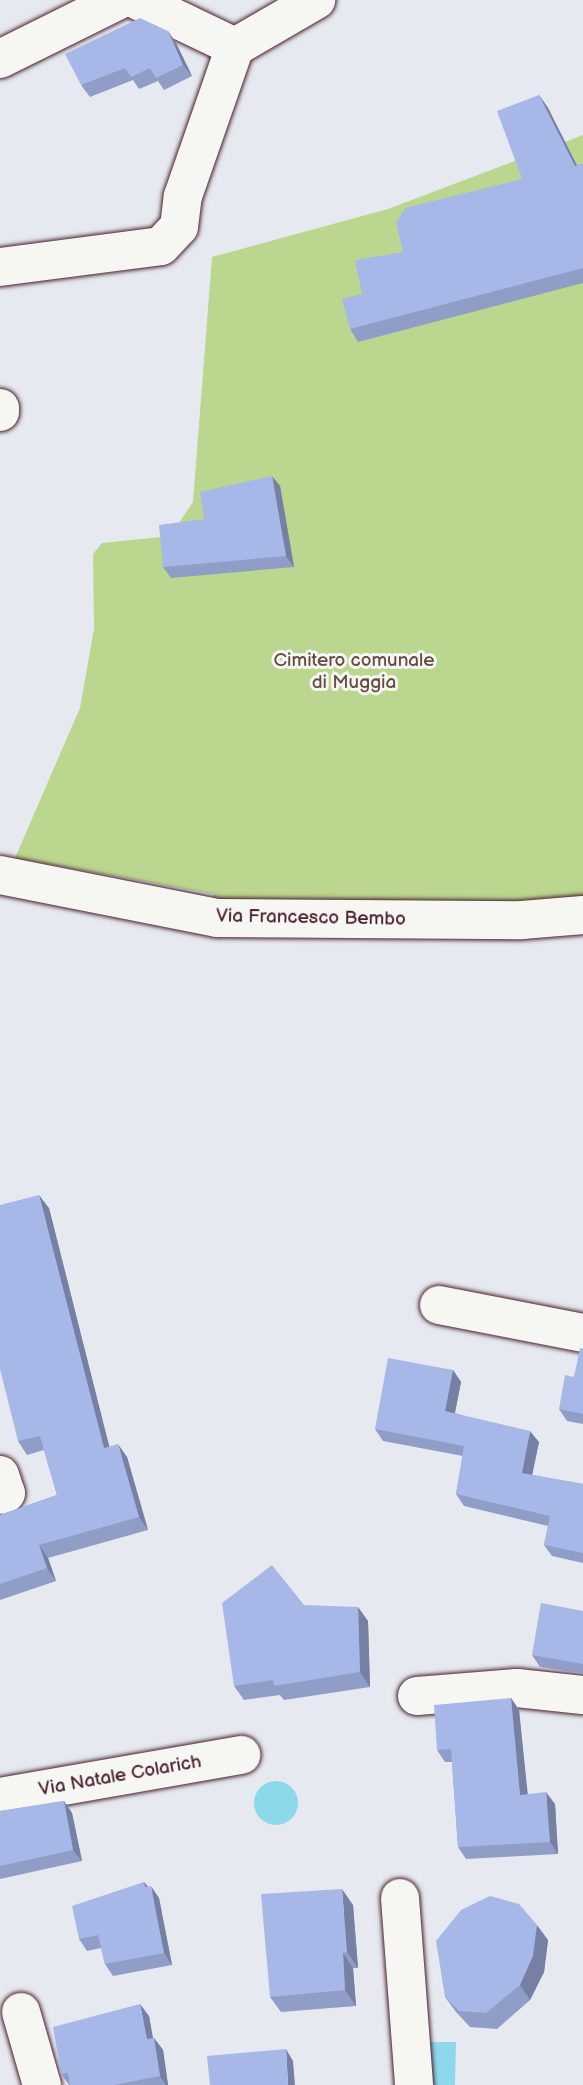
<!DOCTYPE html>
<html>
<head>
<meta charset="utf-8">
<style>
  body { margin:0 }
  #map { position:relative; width:583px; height:2085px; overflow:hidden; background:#e6e9f0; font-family:"Balsamiq Sans",sans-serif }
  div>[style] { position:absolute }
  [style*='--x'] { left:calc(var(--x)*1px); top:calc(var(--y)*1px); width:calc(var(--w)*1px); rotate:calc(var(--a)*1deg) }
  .green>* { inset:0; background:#bbd78f }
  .water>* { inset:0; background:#8dd9ec }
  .round { border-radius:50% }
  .roads { filter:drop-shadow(0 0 2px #4a1f2b) drop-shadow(0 0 2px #4a1f2b) }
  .minor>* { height:38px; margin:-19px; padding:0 19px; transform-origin:19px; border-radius:19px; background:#f6f6f2 }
  .wall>* { inset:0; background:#909dc7 }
  .shaded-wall>* { inset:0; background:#7580a2 }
  .building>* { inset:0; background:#a7b7e7 }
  span { translate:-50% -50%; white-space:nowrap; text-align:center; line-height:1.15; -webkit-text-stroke:6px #f6f6f2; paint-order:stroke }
  .park-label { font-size:19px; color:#664d44 }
  .street-label { font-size:19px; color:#4a1f2b }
</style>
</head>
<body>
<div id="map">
  <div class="green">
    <div style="clip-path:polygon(583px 135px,583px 899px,515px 904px,213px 902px,213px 894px,15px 858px,80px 708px,94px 629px,93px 554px,102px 543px,170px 536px,193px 502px,212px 257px,388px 209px)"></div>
  </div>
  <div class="water">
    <div class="round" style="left:254px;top:1781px;width:44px;height:44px"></div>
    <div style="clip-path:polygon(423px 2042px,456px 2042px,455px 2085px,425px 2085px)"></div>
  </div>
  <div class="roads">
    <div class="minor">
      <div style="--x:137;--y:0;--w:109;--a:25.6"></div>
      <div style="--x:235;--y:47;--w:94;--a:-30.1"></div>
      <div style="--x:0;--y:59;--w:133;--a:-26.4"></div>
      <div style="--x:0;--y:267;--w:162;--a:-7.4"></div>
      <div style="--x:161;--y:246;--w:26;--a:-47"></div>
      <div style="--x:179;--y:227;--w:31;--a:-83"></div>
      <div style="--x:183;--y:196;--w:158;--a:-70.8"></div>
      <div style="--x:0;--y:408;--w:4;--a:90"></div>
      <div style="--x:0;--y:875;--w:221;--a:11.2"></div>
      <div style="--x:217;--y:918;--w:305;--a:0.4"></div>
      <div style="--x:522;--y:920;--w:61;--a:-4.7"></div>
      <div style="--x:439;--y:1305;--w:147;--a:11"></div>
      <div style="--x:0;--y:1475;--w:19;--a:72"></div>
      <div style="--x:6;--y:1493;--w:6;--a:162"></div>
      <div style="--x:417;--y:1696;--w:100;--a:-4.6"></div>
      <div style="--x:517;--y:1688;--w:66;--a:6.1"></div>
      <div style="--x:0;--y:1797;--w:245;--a:-9.9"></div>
      <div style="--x:400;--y:1898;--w:188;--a:85.7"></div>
      <div style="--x:21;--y:2012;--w:76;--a:74"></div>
    </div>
  </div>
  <div class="wall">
    <div style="clip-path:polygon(168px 31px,176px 43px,192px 76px,164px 90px,158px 81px,139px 89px,133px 80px,90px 97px,81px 85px)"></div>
    <div style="clip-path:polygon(539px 95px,548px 108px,577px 165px,583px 164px,583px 283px,358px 342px,350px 329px,362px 294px,403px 252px,522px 179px)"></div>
    <div style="clip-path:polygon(280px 486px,294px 567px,171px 578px,163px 567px,204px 519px)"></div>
    <div style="clip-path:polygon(49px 1208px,109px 1447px,127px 1457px,148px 1530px,48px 1558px,56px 1581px,0 1600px,0 1515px,57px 1495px,44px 1450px,27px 1455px,18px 1441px)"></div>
    <div style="clip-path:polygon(583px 1349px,583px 1424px,567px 1421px,559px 1409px,574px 1377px)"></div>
    <div style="clip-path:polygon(453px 1370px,461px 1382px,455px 1413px,539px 1442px,532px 1475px,583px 1484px,583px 1563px,552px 1556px,544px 1545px,548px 1526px,464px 1506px,456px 1494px,463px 1456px,383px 1441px,375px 1429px)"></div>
    <div style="clip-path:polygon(304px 1605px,368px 1621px,370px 1687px,284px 1700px,280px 1695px,244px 1700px,234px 1686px)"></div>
    <div style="clip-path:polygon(583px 1611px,583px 1674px,540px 1667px,532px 1655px)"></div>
    <div style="clip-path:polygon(511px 1698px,519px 1710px,527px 1794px,555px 1804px,558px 1854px,466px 1859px,458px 1847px,452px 1762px,445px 1762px,437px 1750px)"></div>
    <div style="clip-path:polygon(64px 1801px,72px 1813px,82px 1861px,0 1879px,0 1811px)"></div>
    <div style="clip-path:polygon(144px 1882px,159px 1898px,172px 1965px,113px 1976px,105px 1964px,101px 1948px,87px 1951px,79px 1939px)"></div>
    <div style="clip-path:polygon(353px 1905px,358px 1968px,353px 1968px,356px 2006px,281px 2012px,270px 1997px)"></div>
    <div style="clip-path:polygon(548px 1940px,544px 1972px,530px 2000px,497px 2029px,470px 2027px,456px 2012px,445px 1997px)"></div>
    <div style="clip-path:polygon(149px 2016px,153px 2038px,154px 2038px,163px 2050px,168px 2085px,69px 2085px,61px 2074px)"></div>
  </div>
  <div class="shaded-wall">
    <div style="clip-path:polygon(168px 31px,176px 43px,192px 76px,183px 65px)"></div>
    <div style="clip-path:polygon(539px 95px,548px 108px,583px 178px,575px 166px)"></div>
    <div style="clip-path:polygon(272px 476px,280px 486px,294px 567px,286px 556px)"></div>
    <div style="clip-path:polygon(39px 1195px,49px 1208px,113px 1461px,104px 1448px)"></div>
    <div style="clip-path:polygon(453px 1370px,461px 1382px,453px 1422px,445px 1411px)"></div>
    <div style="clip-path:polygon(530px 1431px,539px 1442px,530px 1485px,522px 1473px)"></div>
    <div style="clip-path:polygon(118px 1444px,127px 1457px,148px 1530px,139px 1517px)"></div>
    <div style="clip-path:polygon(39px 1545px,48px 1558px,56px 1581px,47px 1568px)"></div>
    <div style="clip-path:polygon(358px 1607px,368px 1621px,370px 1687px,360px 1672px)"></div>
    <div style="clip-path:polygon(511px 1698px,519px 1710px,529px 1806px,520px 1795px)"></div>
    <div style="clip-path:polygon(546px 1792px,555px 1804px,558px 1854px,550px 1842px)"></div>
    <div style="clip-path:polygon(64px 1801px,72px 1813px,82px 1861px,73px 1850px)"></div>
    <div style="clip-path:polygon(144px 1882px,153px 1894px,151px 1886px,159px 1898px,172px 1965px,164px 1953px)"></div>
    <div style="clip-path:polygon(342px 1889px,353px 1905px,358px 1968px,347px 1952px)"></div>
    <div style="clip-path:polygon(537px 1925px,548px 1940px,544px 1972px,530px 2000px,520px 1985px)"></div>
    <div style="clip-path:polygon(343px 1953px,353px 1968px,356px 2006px,345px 1990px)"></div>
    <div style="clip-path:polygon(140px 2004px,149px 2016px,155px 2051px,147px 2039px)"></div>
    <div style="clip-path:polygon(154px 2038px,163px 2050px,168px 2085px,166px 2085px,160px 2076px)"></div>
    <div style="clip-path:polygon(286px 2049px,293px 2061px,295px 2085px,288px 2085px)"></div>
  </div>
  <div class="building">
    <div style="clip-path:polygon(140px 18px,168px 31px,183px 65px,156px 78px,150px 68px,131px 77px,125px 68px,81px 85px,65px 54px)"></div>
    <div style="clip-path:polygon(539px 95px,575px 166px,583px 164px,583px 268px,350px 329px,342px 299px,362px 294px,355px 260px,403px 252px,396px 223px,405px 208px,522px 179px,497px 111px)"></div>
    <div style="clip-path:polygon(272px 476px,286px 556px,163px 567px,159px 525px,204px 519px,200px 492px)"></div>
    <div style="clip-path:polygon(39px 1195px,104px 1448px,118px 1444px,139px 1517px,39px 1545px,47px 1568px,0 1584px,0 1515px,57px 1495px,40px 1436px,18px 1441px,0 1369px,0 1205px)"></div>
    <div style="clip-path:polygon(580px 1348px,583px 1349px,583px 1414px,559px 1409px,565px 1375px,574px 1377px)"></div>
    <div style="clip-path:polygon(388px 1358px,453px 1370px,445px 1411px,530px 1431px,522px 1473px,583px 1484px,583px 1553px,544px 1545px,550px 1516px,456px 1494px,464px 1446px,375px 1429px)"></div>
    <div style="clip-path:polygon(272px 1565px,304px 1605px,358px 1607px,360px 1672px,274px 1686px,273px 1680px,234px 1686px,222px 1603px)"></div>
    <div style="clip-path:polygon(541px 1603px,583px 1611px,583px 1664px,532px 1655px)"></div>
    <div style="clip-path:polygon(511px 1698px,520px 1795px,546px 1792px,550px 1842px,458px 1847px,451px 1749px,437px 1750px,434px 1705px)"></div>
    <div style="clip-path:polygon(64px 1801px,73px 1850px,0 1866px,0 1811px)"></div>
    <div style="clip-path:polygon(144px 1882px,145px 1887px,151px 1886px,164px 1953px,105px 1964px,98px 1935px,79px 1939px,72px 1906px)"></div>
    <div style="clip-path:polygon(342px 1889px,347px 1952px,343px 1953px,345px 1990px,270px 1997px,261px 1894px)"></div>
    <div style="clip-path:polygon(490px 1896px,519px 1904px,537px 1925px,533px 1956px,520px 1985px,486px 2013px,459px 2011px,445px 1997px,436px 1941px,461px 1910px)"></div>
    <div style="clip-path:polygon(140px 2004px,147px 2039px,154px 2038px,160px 2076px,114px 2085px,70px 2085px,68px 2073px,61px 2074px,53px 2027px)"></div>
    <div style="clip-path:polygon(286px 2049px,288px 2085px,210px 2085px,207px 2056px)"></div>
  </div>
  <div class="park-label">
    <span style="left:354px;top:672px">Cimitero comunale<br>di Muggia</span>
  </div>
  <div class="street-label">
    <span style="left:311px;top:918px;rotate:1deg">Via Francesco Bembo</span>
    <span style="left:120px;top:1776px;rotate:-10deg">Via Natale Colarich</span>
  </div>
</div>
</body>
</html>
